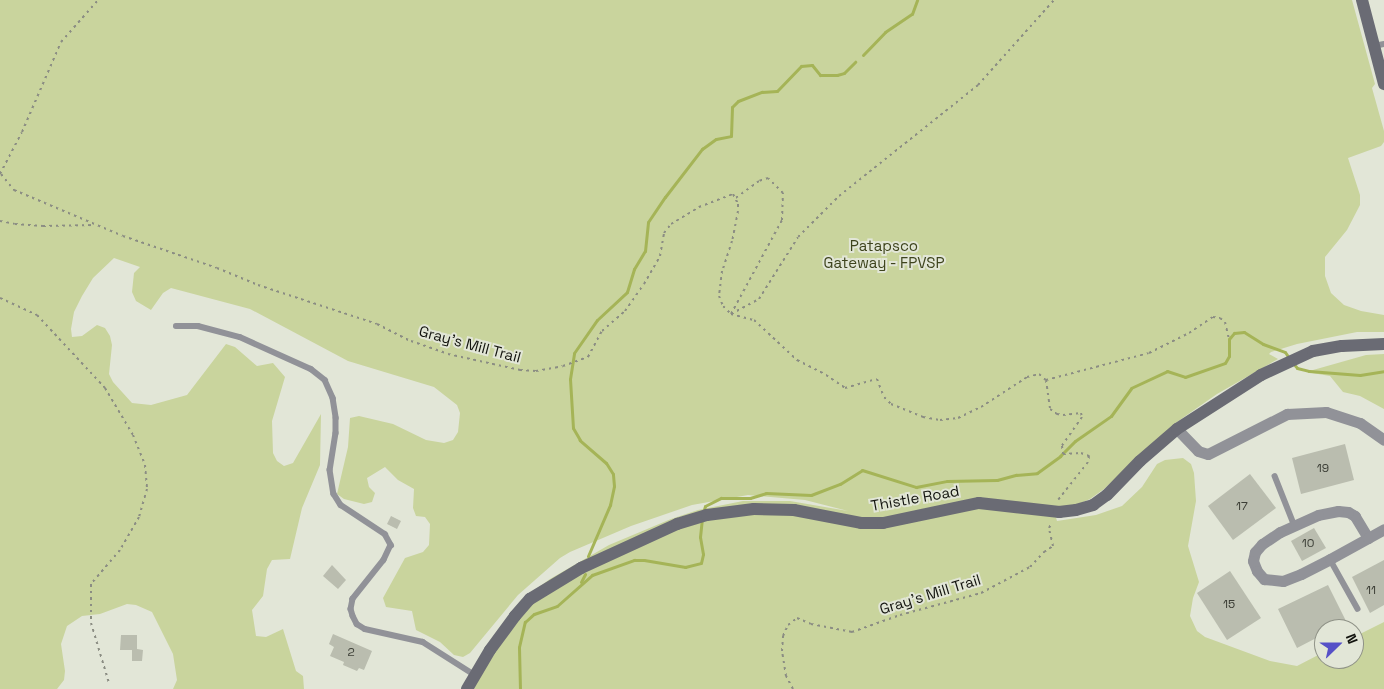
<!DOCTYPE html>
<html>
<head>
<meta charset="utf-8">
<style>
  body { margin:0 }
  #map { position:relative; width:1384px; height:689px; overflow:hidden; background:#e2e6d7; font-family:"Space Grotesk",sans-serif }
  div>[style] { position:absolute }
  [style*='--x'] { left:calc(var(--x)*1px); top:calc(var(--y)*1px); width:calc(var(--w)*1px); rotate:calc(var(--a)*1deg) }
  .green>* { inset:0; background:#c9d49d }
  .stream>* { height:3px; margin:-1.5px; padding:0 1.5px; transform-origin:1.5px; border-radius:1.5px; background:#a5b457 }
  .building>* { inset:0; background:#babdaf }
  .path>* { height:2px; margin-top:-1px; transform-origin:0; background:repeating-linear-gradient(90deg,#8b8d83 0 2.5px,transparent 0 6.5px) }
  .lane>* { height:5.5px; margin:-2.75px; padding:0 2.75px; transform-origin:2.75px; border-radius:2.75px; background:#919298 }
  .street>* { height:11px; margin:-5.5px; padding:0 5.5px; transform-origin:5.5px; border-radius:5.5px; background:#919298 }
  .secondary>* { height:12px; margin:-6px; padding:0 6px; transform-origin:6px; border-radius:6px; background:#6a6b74 }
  span { translate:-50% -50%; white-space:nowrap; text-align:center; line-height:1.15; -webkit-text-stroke:4px #e2e6d7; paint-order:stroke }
  .number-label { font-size:12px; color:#3c3e36 }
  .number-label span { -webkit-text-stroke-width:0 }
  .park-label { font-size:15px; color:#3e441d }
  .street-label { font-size:15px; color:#12130e }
  .north { position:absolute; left:1314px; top:619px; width:50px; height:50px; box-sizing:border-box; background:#e2e6d7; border:1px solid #8f9287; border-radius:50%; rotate:68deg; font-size:14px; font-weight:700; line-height:20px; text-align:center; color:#12130e }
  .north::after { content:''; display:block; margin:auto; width:18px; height:22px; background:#5650c7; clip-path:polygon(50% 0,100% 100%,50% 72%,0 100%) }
</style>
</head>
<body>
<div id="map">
  <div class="green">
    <div style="clip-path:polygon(0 0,1352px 0,1375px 84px,1372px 88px,1384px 131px,1384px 142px,1381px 146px,1348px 158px,1360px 195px,1360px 205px,1347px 230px,1325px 257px,1325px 276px,1331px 293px,1344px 305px,1361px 311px,1384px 315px,1384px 332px,1357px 332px,1297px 344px,1271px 352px,1269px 354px,1278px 359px,1217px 394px,1174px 424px,1104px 489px,1090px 499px,1074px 506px,1053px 507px,1057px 521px,1096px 515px,1122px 506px,1142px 487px,1157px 464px,1165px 460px,1183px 458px,1191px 464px,1194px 473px,1196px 501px,1188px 546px,1199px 582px,1193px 598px,1190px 616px,1197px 631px,1205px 637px,1270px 661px,1297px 666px,1324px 652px,1324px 659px,1354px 659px,1354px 637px,1384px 622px,1384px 689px,461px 689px,490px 642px,521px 600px,550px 579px,609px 545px,671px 519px,698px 510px,743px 501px,790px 501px,848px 511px,805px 500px,748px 495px,692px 505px,631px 526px,570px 552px,560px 558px,518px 595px,470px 653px,463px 657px,454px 655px,440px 642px,416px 630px,412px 611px,386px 607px,383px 598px,405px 558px,423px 552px,429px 545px,430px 524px,425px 517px,416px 516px,413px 508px,414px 489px,398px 480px,385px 467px,367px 478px,369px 487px,375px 493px,372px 502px,364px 504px,344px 499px,337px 494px,348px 447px,350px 418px,359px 416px,393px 424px,426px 440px,444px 443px,453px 440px,458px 432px,460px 413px,457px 405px,434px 387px,348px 361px,250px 309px,171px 288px,163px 293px,151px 310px,136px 301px,132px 292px,134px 273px,140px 267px,114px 258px,93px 278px,82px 296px,74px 312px,71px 329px,72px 337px,82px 336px,97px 325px,105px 328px,110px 336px,112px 345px,109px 374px,113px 382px,132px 403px,151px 405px,187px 395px,226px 344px,235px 347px,257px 366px,273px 363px,285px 377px,272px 421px,273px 453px,277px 461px,284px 466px,293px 463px,321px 414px,320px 465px,302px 508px,290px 559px,272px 560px,267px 569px,263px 596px,252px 610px,256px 636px,266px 637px,283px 629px,296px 671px,303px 676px,304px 689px,173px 689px,177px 680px,173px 654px,152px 612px,136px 605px,127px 604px,100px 614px,82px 616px,67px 626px,61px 644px,65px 671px,64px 680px,57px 689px,0 689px)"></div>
    <div style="clip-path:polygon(1384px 354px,1384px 409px,1360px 396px,1343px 392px,1330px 376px,1306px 372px,1366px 355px)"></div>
  </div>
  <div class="stream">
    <div style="--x:863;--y:55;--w:32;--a:-46"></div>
    <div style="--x:885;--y:32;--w:32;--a:-34"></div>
    <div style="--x:912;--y:14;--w:15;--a:-70"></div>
    <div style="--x:1293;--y:363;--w:6;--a:51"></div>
    <div style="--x:1297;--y:368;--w:12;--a:14"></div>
    <div style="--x:1309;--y:371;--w:51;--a:4.5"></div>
    <div style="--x:1360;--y:375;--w:24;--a:-9"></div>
    <div style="--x:703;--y:513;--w:7;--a:-74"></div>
    <div style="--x:705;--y:506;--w:18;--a:-27"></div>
    <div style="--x:721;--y:498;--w:29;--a:0"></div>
    <div style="--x:750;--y:498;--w:17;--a:-17"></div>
    <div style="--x:766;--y:493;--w:45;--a:2.5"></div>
    <div style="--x:811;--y:495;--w:31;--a:-21"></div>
    <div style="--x:840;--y:484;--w:26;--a:-32"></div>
    <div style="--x:862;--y:470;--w:57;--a:17.5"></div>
    <div style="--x:916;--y:487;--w:32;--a:-11"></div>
    <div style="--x:947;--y:481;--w:50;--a:-1.1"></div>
    <div style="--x:997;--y:480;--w:20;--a:-15"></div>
    <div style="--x:1016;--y:475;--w:21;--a:-5"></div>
    <div style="--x:1037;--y:473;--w:29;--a:-36"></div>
    <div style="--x:1060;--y:456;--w:21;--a:-45"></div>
    <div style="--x:1075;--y:441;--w:44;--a:-34.8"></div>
    <div style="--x:1111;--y:416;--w:34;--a:-54"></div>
    <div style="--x:1131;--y:388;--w:40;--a:-25"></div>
    <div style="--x:1167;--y:371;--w:19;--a:18"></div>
    <div style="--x:1185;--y:377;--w:42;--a:-19.3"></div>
    <div style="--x:1225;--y:363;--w:8;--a:-60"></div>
    <div style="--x:1229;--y:356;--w:17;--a:-90"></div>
    <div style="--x:1229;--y:339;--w:8;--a:-50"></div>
    <div style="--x:1234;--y:333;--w:10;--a:-6"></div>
    <div style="--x:1244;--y:332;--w:22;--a:32"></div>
    <div style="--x:1263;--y:344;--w:23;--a:20"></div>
    <div style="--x:1285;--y:352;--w:7;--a:56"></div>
    <div style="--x:588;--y:556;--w:56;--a:-66.7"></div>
    <div style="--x:610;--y:505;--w:19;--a:-78"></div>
    <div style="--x:614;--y:486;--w:12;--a:-95"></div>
    <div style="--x:613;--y:474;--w:13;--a:-122"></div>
    <div style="--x:606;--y:463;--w:35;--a:-139"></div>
    <div style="--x:580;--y:440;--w:14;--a:-120"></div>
    <div style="--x:573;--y:428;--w:49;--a:-93.5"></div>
    <div style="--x:570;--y:379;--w:26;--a:-81"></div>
    <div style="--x:574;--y:353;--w:40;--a:-55.1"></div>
    <div style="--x:597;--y:320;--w:41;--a:-43"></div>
    <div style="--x:627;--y:292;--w:24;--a:-73"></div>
    <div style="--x:634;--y:269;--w:21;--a:-59"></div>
    <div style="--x:645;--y:251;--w:29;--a:-84"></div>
    <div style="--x:648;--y:222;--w:30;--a:-56"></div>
    <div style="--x:665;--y:197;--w:61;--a:-52.4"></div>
    <div style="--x:702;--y:149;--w:17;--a:-36"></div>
    <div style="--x:716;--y:139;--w:15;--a:-11"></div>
    <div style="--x:731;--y:136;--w:29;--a:-88"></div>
    <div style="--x:732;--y:107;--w:8;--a:-45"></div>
    <div style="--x:738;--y:101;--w:26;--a:-21"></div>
    <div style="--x:762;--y:92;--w:15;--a:-4"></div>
    <div style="--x:777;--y:91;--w:35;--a:-46"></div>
    <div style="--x:801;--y:66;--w:11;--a:-5"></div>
    <div style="--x:812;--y:65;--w:13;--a:51"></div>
    <div style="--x:820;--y:75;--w:17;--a:0"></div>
    <div style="--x:837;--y:75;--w:7;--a:-16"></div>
    <div style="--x:844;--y:73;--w:16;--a:-45"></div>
    <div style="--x:581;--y:582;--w:9;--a:-63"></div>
    <div style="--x:520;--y:689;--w:42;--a:-91.4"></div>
    <div style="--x:519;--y:647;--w:26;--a:-77"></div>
    <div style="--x:525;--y:622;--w:12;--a:-42"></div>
    <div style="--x:534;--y:614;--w:24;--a:-19"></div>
    <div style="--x:557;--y:606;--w:47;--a:-41.5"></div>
    <div style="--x:592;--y:575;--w:45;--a:-19.7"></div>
    <div style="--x:634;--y:560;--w:10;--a:0"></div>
    <div style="--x:644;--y:560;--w:42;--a:9.7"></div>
    <div style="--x:685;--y:567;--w:16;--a:-14"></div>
    <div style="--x:701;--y:563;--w:9;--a:-77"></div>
    <div style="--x:703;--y:554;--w:17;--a:-100"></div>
    <div style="--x:700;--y:537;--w:18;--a:-84"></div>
  </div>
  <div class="building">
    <div style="clip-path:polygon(1345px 444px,1354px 480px,1301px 494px,1292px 458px)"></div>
    <div style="clip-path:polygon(1250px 474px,1276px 508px,1233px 540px,1208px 506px)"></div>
    <div style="clip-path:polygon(391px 516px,401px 521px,397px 529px,387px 524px)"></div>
    <div style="clip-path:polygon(1314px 528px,1326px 548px,1302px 561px,1291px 541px)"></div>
    <div style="clip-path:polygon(1384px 560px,1384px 605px,1370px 613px,1352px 577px)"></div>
    <div style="clip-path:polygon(332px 565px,346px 580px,338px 589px,323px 576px)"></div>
    <div style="clip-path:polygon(1230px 571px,1261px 618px,1227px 640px,1197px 593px)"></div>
    <div style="clip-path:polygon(1328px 585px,1347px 623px,1335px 629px,1324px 629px,1324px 634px,1297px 648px,1278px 609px)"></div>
    <div style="clip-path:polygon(333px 634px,372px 651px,364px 670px,359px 668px,357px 671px,343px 665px,344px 662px,330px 656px,334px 647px,329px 644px)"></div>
    <div style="clip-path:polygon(121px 635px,137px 635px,137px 649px,143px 650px,142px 661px,132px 661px,132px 650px,120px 650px)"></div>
  </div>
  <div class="path">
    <div style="--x:0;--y:174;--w:47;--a:-62.4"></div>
    <div style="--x:22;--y:132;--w:98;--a:-66.6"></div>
    <div style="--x:61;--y:42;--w:56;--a:-48.6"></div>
    <div style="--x:1;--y:174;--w:21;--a:51"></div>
    <div style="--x:14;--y:190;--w:118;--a:22.9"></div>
    <div style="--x:123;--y:236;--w:99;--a:18.8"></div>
    <div style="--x:217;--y:268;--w:44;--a:22.5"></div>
    <div style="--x:258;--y:285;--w:125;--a:18.1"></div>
    <div style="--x:377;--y:324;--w:38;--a:27"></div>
    <div style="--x:411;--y:341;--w:39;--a:19"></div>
    <div style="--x:448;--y:354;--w:74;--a:12.5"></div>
    <div style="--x:520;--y:370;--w:16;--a:4"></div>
    <div style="--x:536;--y:371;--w:27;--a:-10"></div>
    <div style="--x:563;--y:366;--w:27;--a:-20"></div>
    <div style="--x:588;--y:357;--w:30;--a:-62"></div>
    <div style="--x:602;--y:331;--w:30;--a:-41"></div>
    <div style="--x:625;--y:311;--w:33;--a:-55"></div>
    <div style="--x:644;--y:284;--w:32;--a:-60"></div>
    <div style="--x:660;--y:256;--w:23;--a:-80"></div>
    <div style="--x:664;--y:233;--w:11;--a:-52"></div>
    <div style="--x:671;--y:224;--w:33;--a:-31"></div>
    <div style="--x:699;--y:207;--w:36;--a:-21"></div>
    <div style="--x:733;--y:194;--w:11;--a:63"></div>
    <div style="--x:738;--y:204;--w:7;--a:90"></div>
    <div style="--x:738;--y:211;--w:31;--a:101"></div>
    <div style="--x:732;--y:241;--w:32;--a:108"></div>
    <div style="--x:722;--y:271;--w:25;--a:97"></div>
    <div style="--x:719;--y:296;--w:11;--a:68"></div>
    <div style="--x:723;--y:306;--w:11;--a:45"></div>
    <div style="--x:731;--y:314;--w:24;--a:15"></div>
    <div style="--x:754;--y:320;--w:59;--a:42.9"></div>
    <div style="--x:797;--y:360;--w:33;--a:27"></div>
    <div style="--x:826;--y:375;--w:23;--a:34"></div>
    <div style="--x:845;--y:388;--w:33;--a:-16"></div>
    <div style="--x:877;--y:379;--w:19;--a:69"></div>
    <div style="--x:884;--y:397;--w:10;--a:45"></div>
    <div style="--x:891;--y:404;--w:35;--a:22"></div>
    <div style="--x:923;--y:417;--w:17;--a:10"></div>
    <div style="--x:940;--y:420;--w:18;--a:-6"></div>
    <div style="--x:958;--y:418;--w:25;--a:-26"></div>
    <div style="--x:981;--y:407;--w:55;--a:-33.1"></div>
    <div style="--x:1027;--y:377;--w:12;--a:-14"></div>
    <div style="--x:1039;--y:374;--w:9;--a:41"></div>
    <div style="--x:1046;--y:380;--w:29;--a:82"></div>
    <div style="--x:1050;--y:409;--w:9;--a:36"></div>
    <div style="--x:1057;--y:414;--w:6;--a:9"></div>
    <div style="--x:1063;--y:415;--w:18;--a:-6"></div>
    <div style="--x:1081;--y:413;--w:4;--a:76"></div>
    <div style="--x:1082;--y:417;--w:35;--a:125"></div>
    <div style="--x:1062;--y:446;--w:8;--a:83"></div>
    <div style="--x:1063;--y:454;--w:18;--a:-3"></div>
    <div style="--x:1081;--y:453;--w:9;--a:21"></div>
    <div style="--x:1089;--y:456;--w:6;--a:99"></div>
    <div style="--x:1088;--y:462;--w:48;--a:128.3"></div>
    <div style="--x:0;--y:221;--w:15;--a:11"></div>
    <div style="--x:15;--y:224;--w:28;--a:4"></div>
    <div style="--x:43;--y:226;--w:52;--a:-1.1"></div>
    <div style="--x:0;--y:298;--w:41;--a:24.7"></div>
    <div style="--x:37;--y:315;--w:100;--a:47"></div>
    <div style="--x:105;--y:388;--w:55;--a:59.2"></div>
    <div style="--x:133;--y:435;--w:32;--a:68"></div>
    <div style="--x:145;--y:465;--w:24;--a:85"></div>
    <div style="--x:147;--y:489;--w:29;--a:106"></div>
    <div style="--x:139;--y:517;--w:38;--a:120"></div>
    <div style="--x:120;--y:550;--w:45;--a:130.5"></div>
    <div style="--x:91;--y:584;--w:39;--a:90"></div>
    <div style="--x:91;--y:623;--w:63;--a:73.3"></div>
    <div style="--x:731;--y:314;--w:32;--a:-28"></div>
    <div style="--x:759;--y:299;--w:73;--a:-57.8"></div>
    <div style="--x:798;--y:237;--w:58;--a:-45"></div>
    <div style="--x:839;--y:196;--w:178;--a:-38.6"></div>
    <div style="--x:978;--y:85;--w:114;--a:-48.2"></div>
    <div style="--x:731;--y:314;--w:107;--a:-61.5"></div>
    <div style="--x:782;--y:220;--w:27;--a:-88"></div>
    <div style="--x:783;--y:193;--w:21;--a:-135"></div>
    <div style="--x:768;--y:178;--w:9;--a:162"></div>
    <div style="--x:759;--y:181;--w:29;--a:144"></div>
    <div style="--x:1046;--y:380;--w:106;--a:-14.7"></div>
    <div style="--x:1149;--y:353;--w:45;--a:-26.6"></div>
    <div style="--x:1189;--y:333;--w:29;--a:-34"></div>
    <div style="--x:1213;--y:317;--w:7;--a:8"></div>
    <div style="--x:1220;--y:318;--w:6;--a:39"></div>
    <div style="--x:1225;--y:322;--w:17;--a:77"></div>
    <div style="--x:793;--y:689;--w:15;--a:-118"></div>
    <div style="--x:786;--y:676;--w:25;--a:-99"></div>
    <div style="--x:782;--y:651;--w:15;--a:-86"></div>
    <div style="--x:783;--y:636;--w:12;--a:-66"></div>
    <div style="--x:788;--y:625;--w:11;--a:-38"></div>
    <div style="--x:797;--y:618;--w:15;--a:23"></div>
    <div style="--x:811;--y:624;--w:42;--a:11"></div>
    <div style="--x:852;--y:632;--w:51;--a:-19.5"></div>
    <div style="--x:900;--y:615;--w:84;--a:-15.2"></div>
    <div style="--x:981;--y:593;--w:55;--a:-28"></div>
    <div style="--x:1030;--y:567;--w:21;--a:-47"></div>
    <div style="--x:1044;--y:552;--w:11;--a:-34"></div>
    <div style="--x:1053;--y:546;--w:18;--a:-103"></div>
    <div style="--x:1049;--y:528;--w:4;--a:-63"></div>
  </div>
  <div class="lane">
    <div style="--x:1374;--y:46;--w:10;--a:-11"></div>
    <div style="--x:176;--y:326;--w:22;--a:0"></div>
    <div style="--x:198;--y:326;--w:43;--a:14.7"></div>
    <div style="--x:240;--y:337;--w:78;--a:24.3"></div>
    <div style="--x:311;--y:369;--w:18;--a:38"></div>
    <div style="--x:325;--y:380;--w:20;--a:66"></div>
    <div style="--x:333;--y:398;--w:20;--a:81"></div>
    <div style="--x:336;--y:418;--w:15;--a:90"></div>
    <div style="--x:336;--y:433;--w:37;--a:99"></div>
    <div style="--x:330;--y:470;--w:24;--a:81"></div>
    <div style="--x:334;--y:494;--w:13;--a:58"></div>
    <div style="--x:341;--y:505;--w:53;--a:33.4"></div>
    <div style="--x:385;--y:534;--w:13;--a:61"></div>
    <div style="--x:391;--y:545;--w:17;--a:115"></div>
    <div style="--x:384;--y:560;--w:50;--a:128.5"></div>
    <div style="--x:353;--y:599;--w:10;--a:101"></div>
    <div style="--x:351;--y:609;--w:7;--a:74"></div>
    <div style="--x:353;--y:616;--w:9;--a:63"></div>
    <div style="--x:357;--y:624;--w:9;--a:32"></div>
    <div style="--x:365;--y:629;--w:59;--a:12.6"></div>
    <div style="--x:423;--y:642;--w:62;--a:32.4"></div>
    <div style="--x:1275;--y:476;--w:52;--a:68.4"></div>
    <div style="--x:1330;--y:559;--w:57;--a:60.8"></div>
  </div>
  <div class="street">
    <div style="--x:1177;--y:429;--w:30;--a:46"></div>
    <div style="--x:1198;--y:451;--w:10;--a:17"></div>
    <div style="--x:1208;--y:454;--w:89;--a:-26.9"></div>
    <div style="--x:1287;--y:414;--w:39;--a:-3"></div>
    <div style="--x:1326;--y:412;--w:36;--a:18"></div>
    <div style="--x:1360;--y:423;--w:29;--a:35"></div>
    <div style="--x:1368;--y:538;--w:26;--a:-121"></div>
    <div style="--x:1355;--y:516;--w:8;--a:-150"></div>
    <div style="--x:1348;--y:512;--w:10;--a:-174"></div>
    <div style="--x:1338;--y:511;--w:20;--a:169"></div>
    <div style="--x:1318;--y:515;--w:42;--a:155.9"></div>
    <div style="--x:1280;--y:532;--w:22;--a:146"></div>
    <div style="--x:1262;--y:544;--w:11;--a:131"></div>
    <div style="--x:1255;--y:552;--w:9;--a:103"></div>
    <div style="--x:1253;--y:561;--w:11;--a:68"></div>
    <div style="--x:1257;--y:571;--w:11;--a:49"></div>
    <div style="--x:1264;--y:579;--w:19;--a:6"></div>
    <div style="--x:1283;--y:581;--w:19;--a:-21"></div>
    <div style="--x:1301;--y:574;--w:33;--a:-27"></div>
    <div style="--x:1330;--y:559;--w:43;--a:-28.9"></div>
    <div style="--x:1368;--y:538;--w:18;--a:-29"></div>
  </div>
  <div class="secondary">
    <div style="--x:1362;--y:0;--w:87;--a:75.3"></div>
    <div style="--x:467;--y:689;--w:45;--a:-59.5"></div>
    <div style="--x:490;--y:650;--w:42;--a:-53.7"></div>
    <div style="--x:515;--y:616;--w:23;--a:-49"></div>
    <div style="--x:530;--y:599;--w:60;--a:-31.3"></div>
    <div style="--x:581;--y:568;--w:106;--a:-24.6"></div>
    <div style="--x:677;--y:524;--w:31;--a:-17"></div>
    <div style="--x:707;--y:515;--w:47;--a:-7.3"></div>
    <div style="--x:754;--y:509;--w:40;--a:1.4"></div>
    <div style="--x:794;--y:510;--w:68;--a:11"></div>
    <div style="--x:861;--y:523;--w:22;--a:0"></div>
    <div style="--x:883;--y:523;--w:98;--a:-11.8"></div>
    <div style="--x:979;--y:503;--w:81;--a:6.4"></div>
    <div style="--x:1059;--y:512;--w:17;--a:-7"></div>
    <div style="--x:1076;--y:510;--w:18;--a:-16"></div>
    <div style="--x:1093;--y:505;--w:17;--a:-36"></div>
    <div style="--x:1107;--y:495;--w:47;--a:-45.9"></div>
    <div style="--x:1140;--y:461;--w:49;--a:-40.9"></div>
    <div style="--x:1177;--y:429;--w:100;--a:-32.7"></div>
    <div style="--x:1261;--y:375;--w:57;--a:-24.8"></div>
    <div style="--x:1313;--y:351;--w:29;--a:-10"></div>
    <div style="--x:1342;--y:346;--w:42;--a:-2.7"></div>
  </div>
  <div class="number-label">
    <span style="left:1323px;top:469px">19</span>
    <span style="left:1242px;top:507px">17</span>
    <span style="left:1308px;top:544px">10</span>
    <span style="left:1371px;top:591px">11</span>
    <span style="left:1229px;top:605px">15</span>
    <span style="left:351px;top:653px">2</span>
  </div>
  <div class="park-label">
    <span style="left:884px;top:254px">Patapsco<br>Gateway - FPVSP</span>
  </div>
  <div class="street-label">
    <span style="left:470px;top:344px;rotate:15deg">Gray's Mill Trail</span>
    <span style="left:915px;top:498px;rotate:-10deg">Thistle Road</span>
    <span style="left:930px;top:594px;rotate:-17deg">Gray's Mill Trail</span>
  </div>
  <div class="north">N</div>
</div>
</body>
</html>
